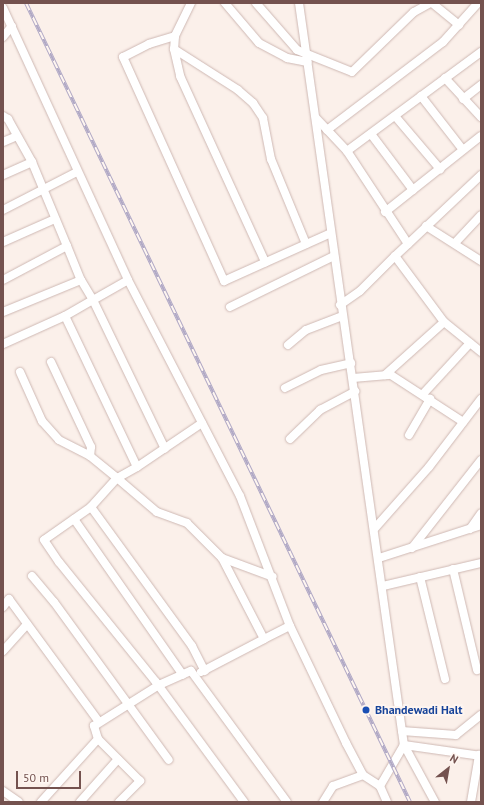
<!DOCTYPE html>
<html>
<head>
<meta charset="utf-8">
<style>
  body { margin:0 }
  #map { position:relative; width:484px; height:805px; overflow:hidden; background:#fbf0ea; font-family:"PT Sans",sans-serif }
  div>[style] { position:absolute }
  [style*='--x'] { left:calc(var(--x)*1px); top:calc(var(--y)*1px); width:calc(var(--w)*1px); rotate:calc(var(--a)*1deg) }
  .roads { filter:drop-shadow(0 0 1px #ceb8b3) drop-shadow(0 0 1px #ceb8b3) }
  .minor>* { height:8px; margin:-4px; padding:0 4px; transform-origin:4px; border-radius:4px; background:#fff }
  .rail>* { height:4px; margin-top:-2px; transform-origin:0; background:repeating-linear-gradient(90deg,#fef5f0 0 8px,#b0a8c5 0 16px); box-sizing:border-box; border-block:1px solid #b0a8c5 }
  .dots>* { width:11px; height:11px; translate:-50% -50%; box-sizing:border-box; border:2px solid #fef5f0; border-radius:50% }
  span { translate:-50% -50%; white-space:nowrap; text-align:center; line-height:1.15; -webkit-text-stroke:4px #fef5f0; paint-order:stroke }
  .transit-label { font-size:12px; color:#164399; font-weight:700 }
  .left { translate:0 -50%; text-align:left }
  .frame { position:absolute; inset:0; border:4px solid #74524f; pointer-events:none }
  .north { position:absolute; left:428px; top:749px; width:40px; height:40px; -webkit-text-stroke:3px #fef5f0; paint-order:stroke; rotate:31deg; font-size:11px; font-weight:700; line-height:16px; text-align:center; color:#74524f }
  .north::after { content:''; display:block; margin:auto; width:14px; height:18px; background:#74524f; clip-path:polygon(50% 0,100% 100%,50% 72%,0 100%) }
  .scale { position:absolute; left:16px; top:771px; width:65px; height:18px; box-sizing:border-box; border:2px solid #74524f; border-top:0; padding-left:5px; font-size:12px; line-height:14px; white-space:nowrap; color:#74524f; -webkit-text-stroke:3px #fef5f0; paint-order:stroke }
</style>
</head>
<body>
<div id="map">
  <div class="roads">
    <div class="minor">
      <div style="--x:191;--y:3;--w:37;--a:116"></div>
      <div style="--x:175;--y:36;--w:13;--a:94"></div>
      <div style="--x:174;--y:49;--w:28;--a:77"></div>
      <div style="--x:180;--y:76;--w:205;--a:65.4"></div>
      <div style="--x:225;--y:3;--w:52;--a:49.6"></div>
      <div style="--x:259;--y:43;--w:32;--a:28"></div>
      <div style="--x:287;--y:58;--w:21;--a:11"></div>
      <div style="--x:256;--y:3;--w:62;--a:48.9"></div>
      <div style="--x:297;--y:50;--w:59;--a:21.8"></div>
      <div style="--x:352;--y:72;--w:86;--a:-44.1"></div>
      <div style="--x:414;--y:12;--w:18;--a:-29"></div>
      <div style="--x:299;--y:3;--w:749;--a:81.95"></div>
      <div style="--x:404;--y:745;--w:65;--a:61.5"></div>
      <div style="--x:432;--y:3;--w:35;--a:39"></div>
      <div style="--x:3;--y:8;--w:299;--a:65.3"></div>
      <div style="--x:128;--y:280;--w:243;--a:62.6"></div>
      <div style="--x:240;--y:496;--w:139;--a:69"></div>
      <div style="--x:290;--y:626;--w:130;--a:64.4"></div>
      <div style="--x:346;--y:743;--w:36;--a:62"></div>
      <div style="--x:363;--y:775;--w:20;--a:33"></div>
      <div style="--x:175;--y:36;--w:27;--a:163"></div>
      <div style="--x:149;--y:44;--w:29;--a:153"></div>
      <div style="--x:123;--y:57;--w:246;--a:65.7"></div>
      <div style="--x:224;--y:281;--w:117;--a:-24.2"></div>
      <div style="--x:3;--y:37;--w:14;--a:-51"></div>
      <div style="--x:174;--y:49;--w:76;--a:32.6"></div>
      <div style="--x:238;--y:90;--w:20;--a:41"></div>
      <div style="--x:253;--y:103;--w:18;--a:56"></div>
      <div style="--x:263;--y:118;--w:42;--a:79"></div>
      <div style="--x:271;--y:159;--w:92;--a:67.6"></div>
      <div style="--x:445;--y:78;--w:53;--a:47.3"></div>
      <div style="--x:421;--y:96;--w:68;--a:52.1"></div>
      <div style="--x:463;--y:99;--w:23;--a:-38"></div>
      <div style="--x:3;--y:116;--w:6;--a:31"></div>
      <div style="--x:8;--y:119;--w:49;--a:60.8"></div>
      <div style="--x:32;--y:162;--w:91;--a:67.4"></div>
      <div style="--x:67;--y:246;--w:72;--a:152"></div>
      <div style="--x:395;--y:116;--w:70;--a:49.7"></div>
      <div style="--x:316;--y:118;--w:45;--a:46.8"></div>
      <div style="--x:347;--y:151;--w:111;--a:56.7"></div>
      <div style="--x:408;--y:244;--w:18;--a:137"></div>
      <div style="--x:395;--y:256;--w:82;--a:53.4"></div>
      <div style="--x:444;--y:322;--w:48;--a:39"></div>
      <div style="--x:327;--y:130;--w:146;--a:-37.2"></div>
      <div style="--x:443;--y:42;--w:52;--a:-48.1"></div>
      <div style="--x:371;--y:134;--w:70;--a:53.1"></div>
      <div style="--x:3;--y:142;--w:15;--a:-23"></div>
      <div style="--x:347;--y:151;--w:167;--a:-36.5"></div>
      <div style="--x:3;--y:175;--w:32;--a:-24"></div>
      <div style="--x:3;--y:210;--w:83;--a:-27.2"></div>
      <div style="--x:385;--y:212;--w:122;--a:-38.4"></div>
      <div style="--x:426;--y:226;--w:65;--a:32.5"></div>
      <div style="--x:3;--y:242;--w:57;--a:-23.9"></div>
      <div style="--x:455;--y:243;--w:38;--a:-47"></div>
      <div style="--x:408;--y:244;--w:100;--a:-43.4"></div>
      <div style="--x:67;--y:246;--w:37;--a:68"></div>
      <div style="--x:340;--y:305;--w:24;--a:-35"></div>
      <div style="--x:360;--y:291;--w:49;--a:-45"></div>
      <div style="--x:230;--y:307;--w:116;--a:-26.1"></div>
      <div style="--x:3;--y:312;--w:84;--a:-22.3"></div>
      <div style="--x:81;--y:280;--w:23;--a:59"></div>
      <div style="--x:93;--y:300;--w:40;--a:-29.7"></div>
      <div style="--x:65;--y:316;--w:167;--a:64.5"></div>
      <div style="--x:3;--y:344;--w:68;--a:-24.3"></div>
      <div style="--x:65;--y:316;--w:32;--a:-30"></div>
      <div style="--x:93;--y:300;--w:165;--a:64.2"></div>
      <div style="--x:288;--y:345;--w:23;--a:-40"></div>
      <div style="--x:306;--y:330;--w:39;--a:-21"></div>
      <div style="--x:51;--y:362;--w:94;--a:64.8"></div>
      <div style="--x:91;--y:447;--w:9;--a:96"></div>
      <div style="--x:20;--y:372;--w:54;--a:65.8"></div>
      <div style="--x:42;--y:421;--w:25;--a:48"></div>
      <div style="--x:59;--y:440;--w:35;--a:27"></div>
      <div style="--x:90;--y:456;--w:35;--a:39"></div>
      <div style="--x:117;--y:478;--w:39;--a:132"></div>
      <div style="--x:91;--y:507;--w:57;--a:144.9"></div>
      <div style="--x:44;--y:540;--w:27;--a:56"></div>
      <div style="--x:59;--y:562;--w:154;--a:51.1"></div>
      <div style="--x:156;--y:682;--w:149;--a:53.7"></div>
      <div style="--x:385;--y:375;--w:79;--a:-41.9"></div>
      <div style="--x:353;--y:378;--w:38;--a:-5"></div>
      <div style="--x:391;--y:375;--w:86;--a:33.1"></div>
      <div style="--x:285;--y:388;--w:40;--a:-26.6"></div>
      <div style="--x:321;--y:370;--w:31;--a:-13"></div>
      <div style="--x:423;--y:394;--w:69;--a:-47.3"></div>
      <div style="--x:202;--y:423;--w:78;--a:145.9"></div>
      <div style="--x:137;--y:467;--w:23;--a:151"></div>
      <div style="--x:117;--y:478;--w:52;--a:40.4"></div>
      <div style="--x:157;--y:512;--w:32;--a:20"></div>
      <div style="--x:187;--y:523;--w:49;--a:45"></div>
      <div style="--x:222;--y:558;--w:54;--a:20.4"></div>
      <div style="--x:409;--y:435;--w:42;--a:-59.7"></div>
      <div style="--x:290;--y:439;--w:42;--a:-44"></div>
      <div style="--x:320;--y:410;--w:40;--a:-28"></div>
      <div style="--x:91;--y:507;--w:172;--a:54"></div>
      <div style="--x:192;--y:646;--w:28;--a:63"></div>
      <div style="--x:74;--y:519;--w:190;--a:55.1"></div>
      <div style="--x:375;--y:528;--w:81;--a:-48.5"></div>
      <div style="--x:429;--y:467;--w:86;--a:-52.6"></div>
      <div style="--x:470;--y:529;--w:19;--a:-55"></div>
      <div style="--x:412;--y:548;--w:112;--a:-51.9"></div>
      <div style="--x:379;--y:558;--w:107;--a:-17.9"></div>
      <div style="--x:453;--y:569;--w:104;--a:76.6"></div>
      <div style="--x:32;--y:576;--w:34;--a:50"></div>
      <div style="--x:54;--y:602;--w:195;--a:54"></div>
      <div style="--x:420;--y:577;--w:105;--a:76.2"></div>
      <div style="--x:383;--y:586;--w:101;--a:-13.2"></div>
      <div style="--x:3;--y:607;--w:10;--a:-53"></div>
      <div style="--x:9;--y:599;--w:152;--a:53.8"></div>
      <div style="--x:264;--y:639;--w:29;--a:-27"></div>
      <div style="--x:3;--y:651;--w:36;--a:-48"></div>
      <div style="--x:201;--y:672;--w:71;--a:-27.6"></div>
      <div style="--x:264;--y:639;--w:91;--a:-117.4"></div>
      <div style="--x:402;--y:731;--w:54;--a:4.2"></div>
      <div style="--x:456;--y:735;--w:32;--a:-39"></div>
      <div style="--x:404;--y:745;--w:78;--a:8.1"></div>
      <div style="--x:3;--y:791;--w:19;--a:35"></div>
      <div style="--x:41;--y:802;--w:85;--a:-47.9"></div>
      <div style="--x:80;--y:802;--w:57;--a:-48.5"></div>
      <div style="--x:119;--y:802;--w:30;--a:-45"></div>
      <div style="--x:140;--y:781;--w:59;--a:-135"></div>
      <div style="--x:98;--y:739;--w:14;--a:-107"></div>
      <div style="--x:94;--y:726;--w:77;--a:-32.2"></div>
      <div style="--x:159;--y:685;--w:35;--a:-24"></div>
      <div style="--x:191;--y:671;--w:162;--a:53.8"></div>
      <div style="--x:323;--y:802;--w:19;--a:-58"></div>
      <div style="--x:333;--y:786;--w:32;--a:-20"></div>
      <div style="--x:387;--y:802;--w:17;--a:-114"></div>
      <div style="--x:380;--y:786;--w:48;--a:-59.7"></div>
      <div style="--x:471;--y:802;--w:48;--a:-80.3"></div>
    </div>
  </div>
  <div class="rail">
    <div style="--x:26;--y:3;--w:886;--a:64.33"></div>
  </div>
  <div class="dots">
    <div style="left:366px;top:710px;background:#1a4fb4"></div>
  </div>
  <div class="transit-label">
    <span class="left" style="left:375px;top:710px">Bhandewadi Halt</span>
  </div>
  <div class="frame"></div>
  <div class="north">N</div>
  <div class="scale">50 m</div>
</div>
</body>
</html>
